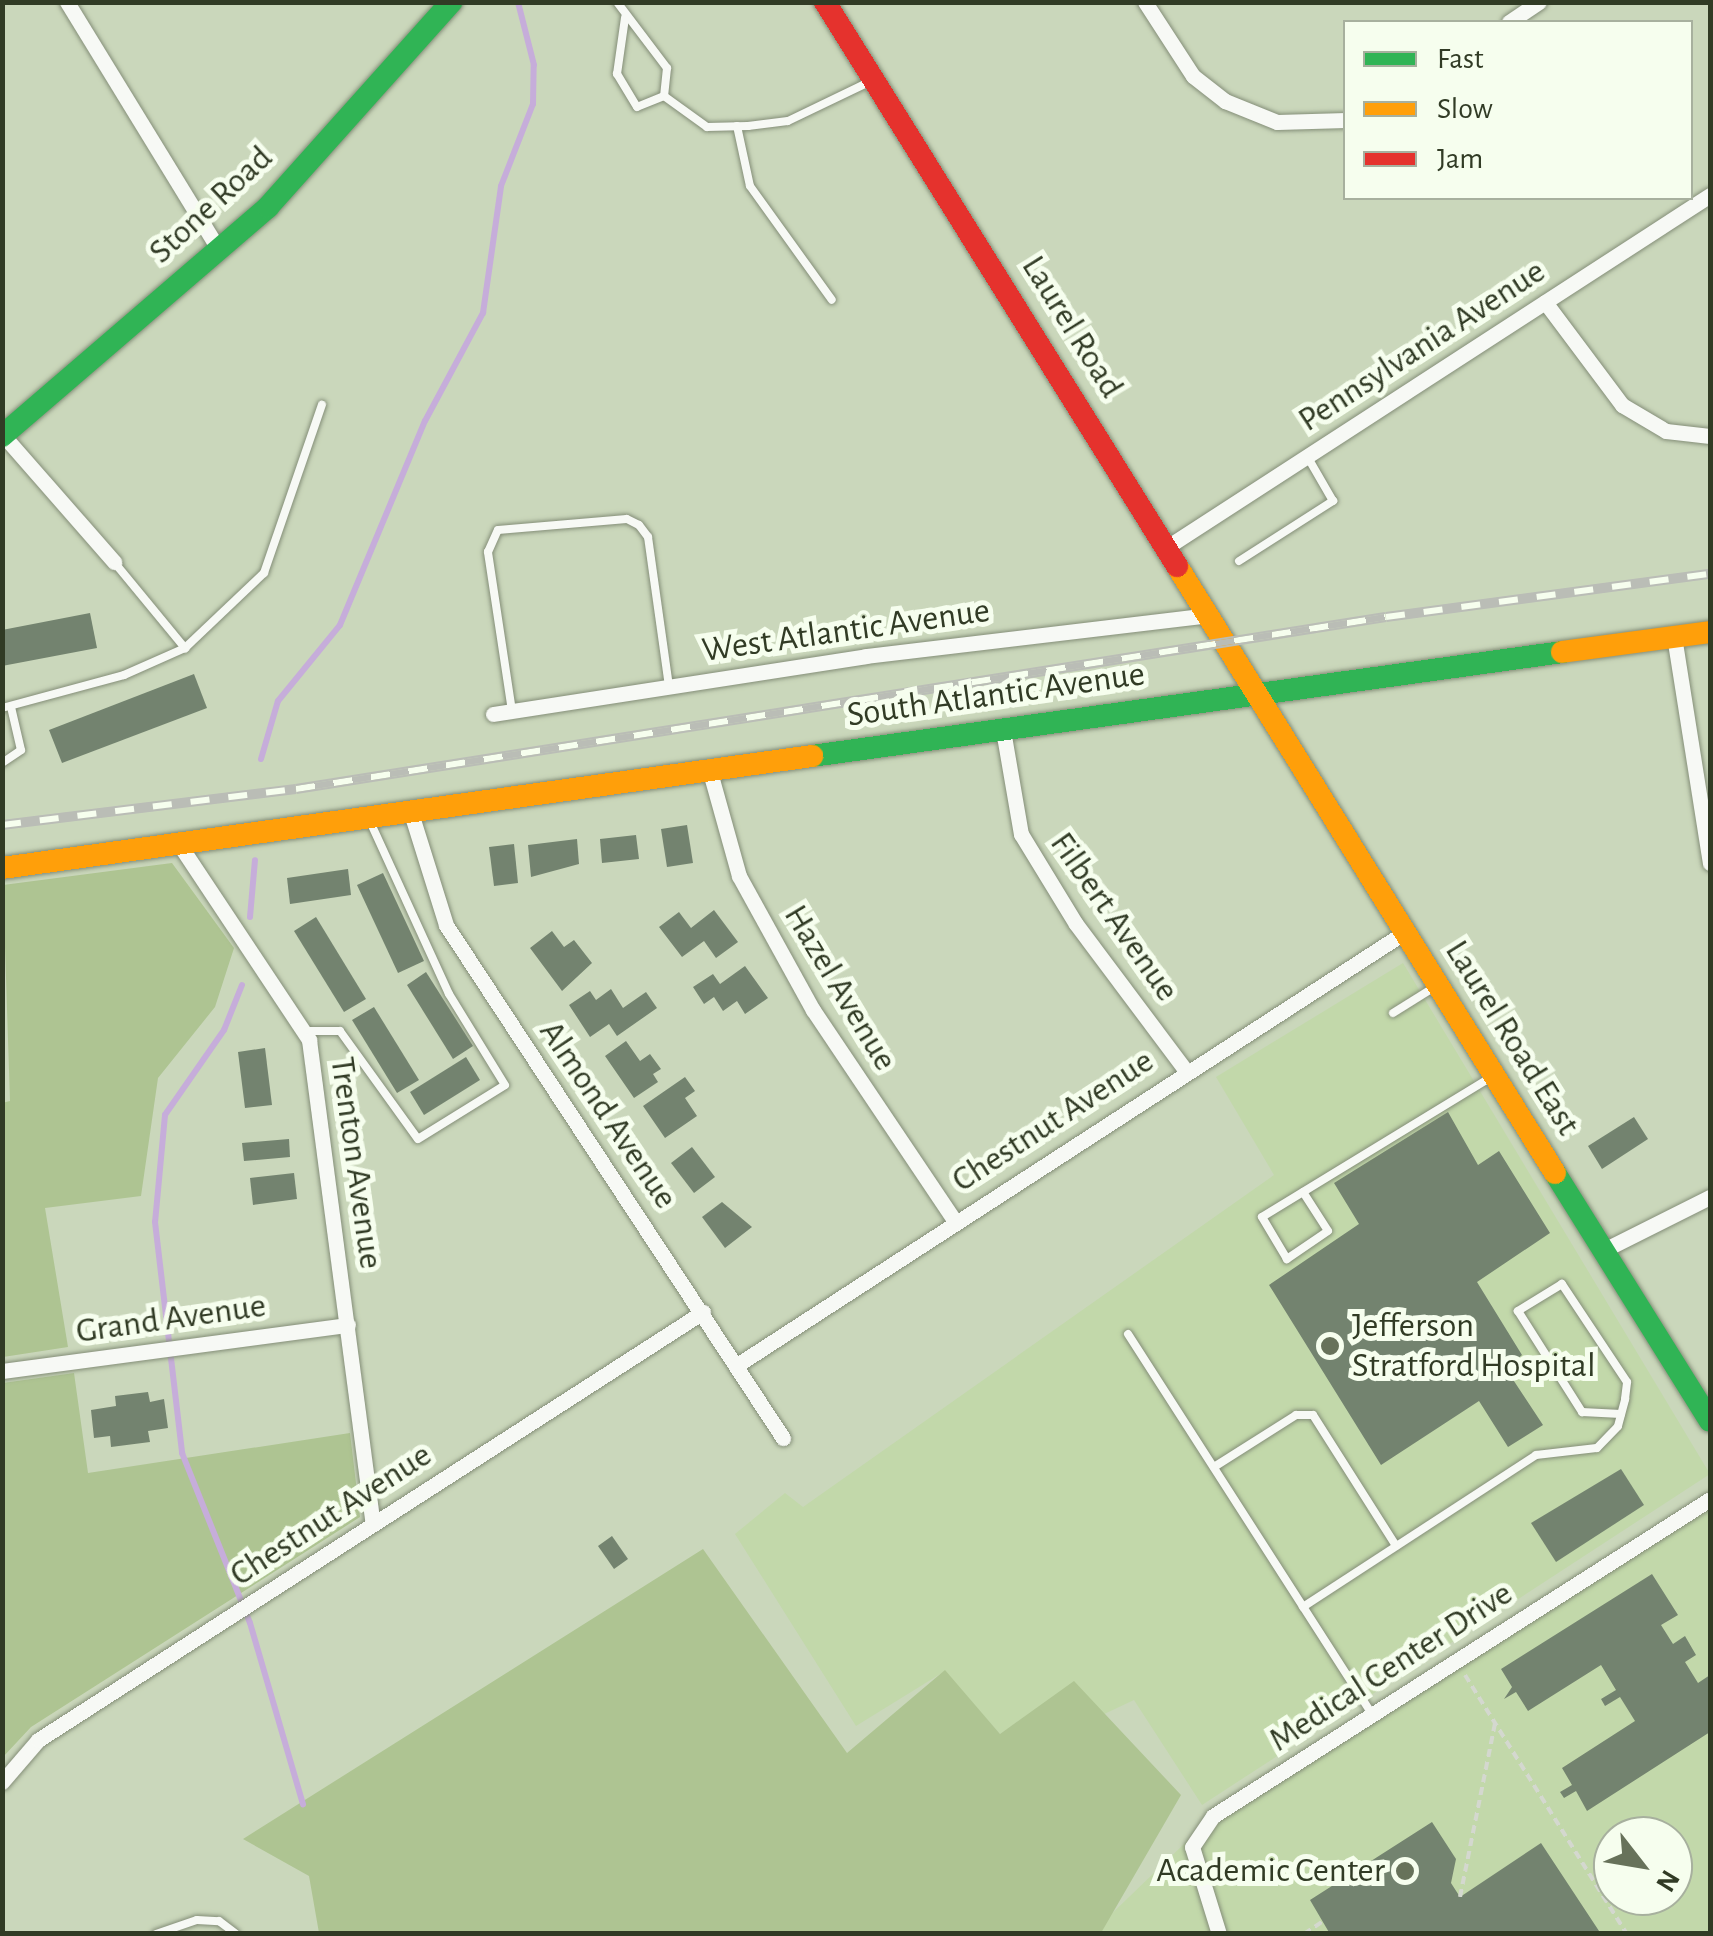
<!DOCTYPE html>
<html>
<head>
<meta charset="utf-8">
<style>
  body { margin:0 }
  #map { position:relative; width:1713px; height:1936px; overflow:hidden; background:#cad7bb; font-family:"Alegreya Sans",sans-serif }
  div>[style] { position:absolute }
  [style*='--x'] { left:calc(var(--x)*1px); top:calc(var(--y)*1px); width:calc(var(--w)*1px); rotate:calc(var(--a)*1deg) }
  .built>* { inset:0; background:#c2d8aa }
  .green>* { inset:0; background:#aec492 }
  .stream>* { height:6px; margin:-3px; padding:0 3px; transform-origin:3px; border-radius:3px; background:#c6adda }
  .building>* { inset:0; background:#73836f }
  .path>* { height:4px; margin-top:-2px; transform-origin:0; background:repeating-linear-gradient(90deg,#d4d8cf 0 8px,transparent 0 13px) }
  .roads { filter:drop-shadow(0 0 2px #848e78) drop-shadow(0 0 2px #848e78) }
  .lane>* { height:8px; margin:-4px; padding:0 4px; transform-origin:4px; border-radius:4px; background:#f7f9f5 }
  .street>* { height:15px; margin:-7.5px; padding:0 7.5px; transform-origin:7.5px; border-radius:7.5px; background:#f7f9f5 }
  .fast>* { height:22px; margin:-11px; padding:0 11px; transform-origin:11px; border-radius:11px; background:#30b455 }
  .slow>* { height:22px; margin:-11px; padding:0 11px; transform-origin:11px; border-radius:11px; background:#ff9f0a }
  .jam>* { height:22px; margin:-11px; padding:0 11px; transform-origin:11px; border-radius:11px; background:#e5322d }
  .rail>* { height:10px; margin-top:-5px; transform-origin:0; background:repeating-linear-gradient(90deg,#f6feee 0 19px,#babdb6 0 38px); box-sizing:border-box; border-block:2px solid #babdb6 }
  .dots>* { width:28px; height:28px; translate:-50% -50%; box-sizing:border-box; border:5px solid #f6feee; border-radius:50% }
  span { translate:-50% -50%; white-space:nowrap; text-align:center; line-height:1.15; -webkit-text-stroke:10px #f6feee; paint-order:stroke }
  .street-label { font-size:35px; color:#313b25 }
  .poi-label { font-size:35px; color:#313b25 }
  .left { translate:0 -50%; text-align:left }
  .right { translate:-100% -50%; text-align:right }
  .frame { position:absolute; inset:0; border:5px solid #313b25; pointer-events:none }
  .legend { position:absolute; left:1343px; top:20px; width:350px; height:180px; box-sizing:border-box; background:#f6feee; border:2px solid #a7b09e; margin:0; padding:12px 18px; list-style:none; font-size:30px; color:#313b25 }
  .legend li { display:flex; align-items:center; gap:20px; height:50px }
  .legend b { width:50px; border:2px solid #a7b09e }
  .north { position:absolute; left:1593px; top:1816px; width:100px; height:100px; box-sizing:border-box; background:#f6feee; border:2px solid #a7b09e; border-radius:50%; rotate:121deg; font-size:28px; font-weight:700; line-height:40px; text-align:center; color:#313b25 }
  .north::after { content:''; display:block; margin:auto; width:35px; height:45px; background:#67725a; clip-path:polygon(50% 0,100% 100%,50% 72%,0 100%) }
</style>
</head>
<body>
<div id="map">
  <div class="built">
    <div style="clip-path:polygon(1403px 963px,1710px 1474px,1202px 1805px,1134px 1700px,1100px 1716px,1074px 1682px,1000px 1734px,945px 1671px,856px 1726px,735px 1534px,785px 1493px,803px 1507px,1274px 1175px,1216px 1077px)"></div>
    <div style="clip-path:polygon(evenodd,1710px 1499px,1710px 1933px,1101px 1934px,1100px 1925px,1213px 1816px,1710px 1499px,1613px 1836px,1673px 1836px,1673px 1896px,1613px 1896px,1613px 1836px)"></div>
  </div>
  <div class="green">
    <div style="clip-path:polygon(172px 863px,234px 948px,215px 1007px,158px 1078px,141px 1196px,45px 1208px,68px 1347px,3px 1357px,2px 1103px,10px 1101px,3px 885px)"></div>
    <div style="clip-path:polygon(74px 1373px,88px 1473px,350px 1433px,360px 1517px,31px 1727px,3px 1757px,3px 1383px)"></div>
    <div style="clip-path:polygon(703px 1549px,847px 1753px,945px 1670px,1000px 1734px,1074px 1681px,1181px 1795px,1101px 1933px,319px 1933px,309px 1876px,243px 1839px)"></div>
  </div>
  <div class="stream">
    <div style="--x:261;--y:759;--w:60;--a:-73.7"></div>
    <div style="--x:278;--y:701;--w:98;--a:-50.8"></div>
    <div style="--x:340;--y:625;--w:221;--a:-67.4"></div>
    <div style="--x:425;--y:421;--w:123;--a:-61.8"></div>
    <div style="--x:483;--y:313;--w:128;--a:-81.9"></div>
    <div style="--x:501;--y:186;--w:88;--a:-68.7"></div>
    <div style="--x:533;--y:104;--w:39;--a:-89"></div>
    <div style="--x:534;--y:65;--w:65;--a:-104.3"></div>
    <div style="--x:250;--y:917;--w:57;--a:-85"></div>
    <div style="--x:242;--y:985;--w:48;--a:111.8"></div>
    <div style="--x:224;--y:1030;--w:103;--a:124.8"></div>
    <div style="--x:165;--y:1115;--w:107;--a:95.3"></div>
    <div style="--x:155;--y:1222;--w:233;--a:83.3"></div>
    <div style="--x:182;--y:1453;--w:183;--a:68.2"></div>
    <div style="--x:250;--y:1623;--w:189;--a:73.7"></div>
  </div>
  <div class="building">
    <div style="clip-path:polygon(90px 613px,97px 648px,2px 666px,2px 630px)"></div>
    <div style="clip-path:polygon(194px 674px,207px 708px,62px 763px,49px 730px)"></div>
    <div style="clip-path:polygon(687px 825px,693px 863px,667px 867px,661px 829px)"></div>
    <div style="clip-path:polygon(636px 835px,639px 859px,602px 863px,600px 839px)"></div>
    <div style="clip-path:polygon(577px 839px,579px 864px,531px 877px,528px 845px)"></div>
    <div style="clip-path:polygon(514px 844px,518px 883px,494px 886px,489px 847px)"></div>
    <div style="clip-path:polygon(348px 869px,351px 895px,290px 904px,287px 878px)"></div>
    <div style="clip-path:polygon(383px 873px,424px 961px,398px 973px,357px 885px)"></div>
    <div style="clip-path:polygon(714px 910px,738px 942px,716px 958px,704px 941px,682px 957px,659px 927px,679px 912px,691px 928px)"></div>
    <div style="clip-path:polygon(316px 917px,366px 999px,344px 1012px,294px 931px)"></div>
    <div style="clip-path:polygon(552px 931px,564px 947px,574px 940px,592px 963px,562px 991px,530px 948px)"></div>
    <div style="clip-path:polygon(745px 966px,768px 998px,745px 1014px,737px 1001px,723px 1011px,714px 997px,704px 1004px,693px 987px,713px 974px,720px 984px)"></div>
    <div style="clip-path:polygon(426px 972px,473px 1046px,453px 1059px,407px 985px)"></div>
    <div style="clip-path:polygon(611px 989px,623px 1008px,646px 992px,657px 1008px,617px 1036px,609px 1024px,590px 1037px,569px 1005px,590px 991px,596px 1000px)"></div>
    <div style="clip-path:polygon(374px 1007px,419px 1080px,397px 1093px,352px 1020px)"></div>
    <div style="clip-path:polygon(626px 1041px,640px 1061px,650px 1054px,661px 1069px,653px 1074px,658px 1082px,634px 1098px,605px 1056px)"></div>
    <div style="clip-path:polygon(265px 1048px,272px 1105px,245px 1108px,238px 1052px)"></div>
    <div style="clip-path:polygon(466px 1057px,480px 1080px,424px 1115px,410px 1092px)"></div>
    <div style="clip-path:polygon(685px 1077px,695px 1091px,685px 1098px,697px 1116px,665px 1138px,643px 1106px)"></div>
    <div style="clip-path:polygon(1448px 1112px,1478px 1165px,1499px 1151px,1550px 1233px,1477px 1282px,1522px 1355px,1506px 1369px,1543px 1425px,1508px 1447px,1479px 1401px,1381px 1465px,1269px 1285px,1359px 1224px,1334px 1183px)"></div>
    <div style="clip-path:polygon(1634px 1117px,1648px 1139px,1602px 1169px,1588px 1146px)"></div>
    <div style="clip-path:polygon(289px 1139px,290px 1157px,244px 1161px,242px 1143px)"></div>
    <div style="clip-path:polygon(692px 1147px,715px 1177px,694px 1193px,671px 1163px)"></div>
    <div style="clip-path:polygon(294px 1173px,297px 1199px,253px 1205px,250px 1178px)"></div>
    <div style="clip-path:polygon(722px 1202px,752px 1227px,725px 1248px,702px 1217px)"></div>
    <div style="clip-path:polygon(148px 1392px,150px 1402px,164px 1399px,168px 1428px,148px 1431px,150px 1442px,111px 1447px,110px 1436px,94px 1438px,91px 1410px,116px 1406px,115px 1396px)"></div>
    <div style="clip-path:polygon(1621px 1469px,1644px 1505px,1556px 1562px,1531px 1523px)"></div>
    <div style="clip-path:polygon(612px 1536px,628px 1559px,614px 1569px,598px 1546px)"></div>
    <div style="clip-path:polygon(1652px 1574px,1678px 1615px,1661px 1625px,1673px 1644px,1685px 1636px,1696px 1655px,1685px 1662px,1698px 1683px,1710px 1675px,1710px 1732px,1587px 1811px,1576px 1791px,1564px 1798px,1560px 1792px,1572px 1785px,1562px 1768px,1635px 1721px,1620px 1697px,1605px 1706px,1601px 1699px,1616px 1690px,1601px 1665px,1528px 1711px,1516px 1692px,1504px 1699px,1512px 1687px,1501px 1669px)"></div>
    <div style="clip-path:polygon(1432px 1822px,1456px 1859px,1451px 1883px,1460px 1897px,1541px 1843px,1601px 1934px,1330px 1934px,1310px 1900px)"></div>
  </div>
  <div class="path">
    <div style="--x:1465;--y:1675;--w:305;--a:58"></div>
    <div style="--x:1460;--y:1897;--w:177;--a:-78.6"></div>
    <div style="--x:1304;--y:1934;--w:23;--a:-34"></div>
  </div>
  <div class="roads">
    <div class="lane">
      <div style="--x:617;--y:2;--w:83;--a:52.9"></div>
      <div style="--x:667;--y:68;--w:28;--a:96"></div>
      <div style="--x:664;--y:96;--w:29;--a:158"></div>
      <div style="--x:637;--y:107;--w:39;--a:-121"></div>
      <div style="--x:617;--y:74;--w:57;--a:-81.9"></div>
      <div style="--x:664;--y:96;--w:53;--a:35.8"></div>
      <div style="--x:707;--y:127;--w:41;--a:-1.4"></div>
      <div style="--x:748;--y:126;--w:40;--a:-7.1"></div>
      <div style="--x:788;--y:121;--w:92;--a:-25.7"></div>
      <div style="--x:737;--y:126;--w:61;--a:77.8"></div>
      <div style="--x:750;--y:186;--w:140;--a:54.3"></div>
      <div style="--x:1239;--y:561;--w:112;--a:-32.6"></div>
      <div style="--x:1333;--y:501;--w:52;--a:-120"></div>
      <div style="--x:114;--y:562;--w:112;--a:50.5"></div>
      <div style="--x:2;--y:708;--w:126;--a:-15.1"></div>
      <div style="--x:124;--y:675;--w:67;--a:-23.9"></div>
      <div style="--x:185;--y:648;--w:109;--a:-43.5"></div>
      <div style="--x:264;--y:573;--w:178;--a:-71"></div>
      <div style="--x:512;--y:711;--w:161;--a:-98.6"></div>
      <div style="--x:488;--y:552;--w:24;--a:-66"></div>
      <div style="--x:498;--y:530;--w:129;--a:-4.9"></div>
      <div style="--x:627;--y:519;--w:13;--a:27"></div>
      <div style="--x:639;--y:525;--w:15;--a:53"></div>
      <div style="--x:648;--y:537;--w:150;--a:82"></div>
      <div style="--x:2;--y:763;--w:23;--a:-34"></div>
      <div style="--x:21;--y:750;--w:44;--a:-103.1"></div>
      <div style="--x:1393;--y:1013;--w:51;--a:-32.1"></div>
      <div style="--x:303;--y:1031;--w:37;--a:0"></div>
      <div style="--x:340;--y:1031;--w:133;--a:54.2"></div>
      <div style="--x:418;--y:1139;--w:102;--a:-31.8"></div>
      <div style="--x:505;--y:1085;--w:107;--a:-121.6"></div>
      <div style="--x:449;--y:994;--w:192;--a:-114.6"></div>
      <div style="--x:1303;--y:1192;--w:46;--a:57.3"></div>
      <div style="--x:1328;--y:1231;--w:50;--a:145.7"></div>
      <div style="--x:1287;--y:1259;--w:49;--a:-120.8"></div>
      <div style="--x:1262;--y:1217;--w:267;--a:-31.4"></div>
      <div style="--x:1128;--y:1334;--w:452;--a:57.3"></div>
      <div style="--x:1214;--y:1467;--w:97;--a:-32.4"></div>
      <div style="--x:1296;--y:1415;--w:17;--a:0"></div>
      <div style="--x:1313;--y:1415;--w:155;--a:57.6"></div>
      <div style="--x:1303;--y:1607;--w:278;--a:-33.1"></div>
      <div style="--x:1536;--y:1455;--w:61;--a:-6.5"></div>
      <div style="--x:1597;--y:1448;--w:30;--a:-46"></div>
      <div style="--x:1618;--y:1426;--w:28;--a:-75"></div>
      <div style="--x:1625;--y:1399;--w:17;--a:-83"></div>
      <div style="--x:1627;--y:1382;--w:118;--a:-123.6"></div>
      <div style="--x:1562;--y:1284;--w:52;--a:148.5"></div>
      <div style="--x:1518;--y:1311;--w:120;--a:57.6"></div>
      <div style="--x:1582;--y:1412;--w:39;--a:3"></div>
      <div style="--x:156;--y:1934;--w:43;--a:-18.9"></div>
      <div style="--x:197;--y:1920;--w:22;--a:3"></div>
      <div style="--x:219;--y:1921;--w:21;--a:37"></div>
    </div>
    <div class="street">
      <div style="--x:67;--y:2;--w:291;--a:58.5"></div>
      <div style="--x:1145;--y:2;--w:88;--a:57"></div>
      <div style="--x:1193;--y:76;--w:41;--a:38"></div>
      <div style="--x:1225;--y:101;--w:56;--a:22"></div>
      <div style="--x:1277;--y:122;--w:69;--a:-1.7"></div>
      <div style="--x:1509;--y:22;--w:36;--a:-34"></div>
      <div style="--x:1545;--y:302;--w:129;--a:53.2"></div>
      <div style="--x:1622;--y:405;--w:51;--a:30.6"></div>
      <div style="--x:1666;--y:431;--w:44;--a:6.5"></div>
      <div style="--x:3;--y:435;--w:169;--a:48.8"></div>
      <div style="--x:1167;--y:547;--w:647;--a:-32.95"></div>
      <div style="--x:1674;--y:636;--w:230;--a:81"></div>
      <div style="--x:493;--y:714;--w:377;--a:-8.8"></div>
      <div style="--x:866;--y:656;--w:345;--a:-6.8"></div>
      <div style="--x:1003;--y:730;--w:106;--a:80.2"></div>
      <div style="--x:1021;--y:834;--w:105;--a:58.6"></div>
      <div style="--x:1076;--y:924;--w:184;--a:53.2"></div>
      <div style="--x:710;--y:772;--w:108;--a:74.4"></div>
      <div style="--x:739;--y:876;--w:153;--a:61.1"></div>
      <div style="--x:813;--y:1010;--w:253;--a:56.1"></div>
      <div style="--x:411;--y:813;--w:117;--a:72.6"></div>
      <div style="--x:446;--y:925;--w:614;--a:56.7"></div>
      <div style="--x:181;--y:847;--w:232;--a:56.4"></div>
      <div style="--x:309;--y:1040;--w:488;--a:82.5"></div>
      <div style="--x:1602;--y:1251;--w:121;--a:-26.6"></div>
      <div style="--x:737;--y:1365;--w:796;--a:-32.95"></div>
      <div style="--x:2;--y:1371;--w:349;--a:-7.6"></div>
      <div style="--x:2;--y:1782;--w:55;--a:-49.4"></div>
      <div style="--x:38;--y:1740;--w:791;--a:-32.77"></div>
      <div style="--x:1219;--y:1934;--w:91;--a:-107.2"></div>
      <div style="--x:1192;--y:1847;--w:37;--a:-56"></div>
      <div style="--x:1213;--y:1816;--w:589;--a:-32.53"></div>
    </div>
    <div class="fast">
      <div style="--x:2;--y:436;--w:351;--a:-40.7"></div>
      <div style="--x:268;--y:207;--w:275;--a:-48.2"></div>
      <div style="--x:812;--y:756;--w:757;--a:-7.89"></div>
      <div style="--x:1555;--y:1173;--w:292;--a:58"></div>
    </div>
    <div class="slow">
      <div style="--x:1177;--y:566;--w:715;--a:58.09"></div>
      <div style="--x:1562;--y:652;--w:149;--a:-7.7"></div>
      <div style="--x:2;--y:868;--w:818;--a:-7.87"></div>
    </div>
    <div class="jam">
      <div style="--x:825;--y:2;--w:665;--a:58.03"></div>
    </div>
  </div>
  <div class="rail">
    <div style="--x:2;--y:825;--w:296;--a:-7"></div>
    <div style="--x:296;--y:789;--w:1103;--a:-8.97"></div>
    <div style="--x:1386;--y:617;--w:327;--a:-7.6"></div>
  </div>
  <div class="dots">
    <div style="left:1330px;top:1346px;background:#67725a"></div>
    <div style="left:1405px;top:1871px;background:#67725a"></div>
  </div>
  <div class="street-label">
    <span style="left:211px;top:205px;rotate:-43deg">Stone Road</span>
    <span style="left:1072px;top:327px;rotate:58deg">Laurel Road</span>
    <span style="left:1422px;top:346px;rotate:-33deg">Pennsylvania Avenue</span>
    <span style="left:846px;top:631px;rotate:-8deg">West Atlantic Avenue</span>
    <span style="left:996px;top:695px;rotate:-8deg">South Atlantic Avenue</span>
    <span style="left:1114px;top:917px;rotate:55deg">Filbert Avenue</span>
    <span style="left:840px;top:988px;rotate:59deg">Hazel Avenue</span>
    <span style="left:1512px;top:1038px;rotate:58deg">Laurel Road East</span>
    <span style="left:608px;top:1115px;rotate:56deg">Almond Avenue</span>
    <span style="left:1053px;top:1121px;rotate:-33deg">Chestnut Avenue</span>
    <span style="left:356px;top:1163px;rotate:82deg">Trenton Avenue</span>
    <span style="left:171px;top:1319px;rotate:-8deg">Grand Avenue</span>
    <span style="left:331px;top:1515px;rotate:-33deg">Chestnut Avenue</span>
    <span style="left:1391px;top:1667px;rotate:-33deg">Medical Center Drive</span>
  </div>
  <div class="poi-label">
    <span class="left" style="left:1352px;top:1346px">Jefferson<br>Stratford Hospital</span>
    <span class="right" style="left:1385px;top:1871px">Academic Center</span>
  </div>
  <div class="frame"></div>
  <ul class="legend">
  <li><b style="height:12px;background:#30b455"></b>Fast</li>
  <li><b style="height:12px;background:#ff9f0a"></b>Slow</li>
  <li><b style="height:12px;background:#e5322d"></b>Jam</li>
  </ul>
  <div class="north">N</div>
</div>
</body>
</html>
